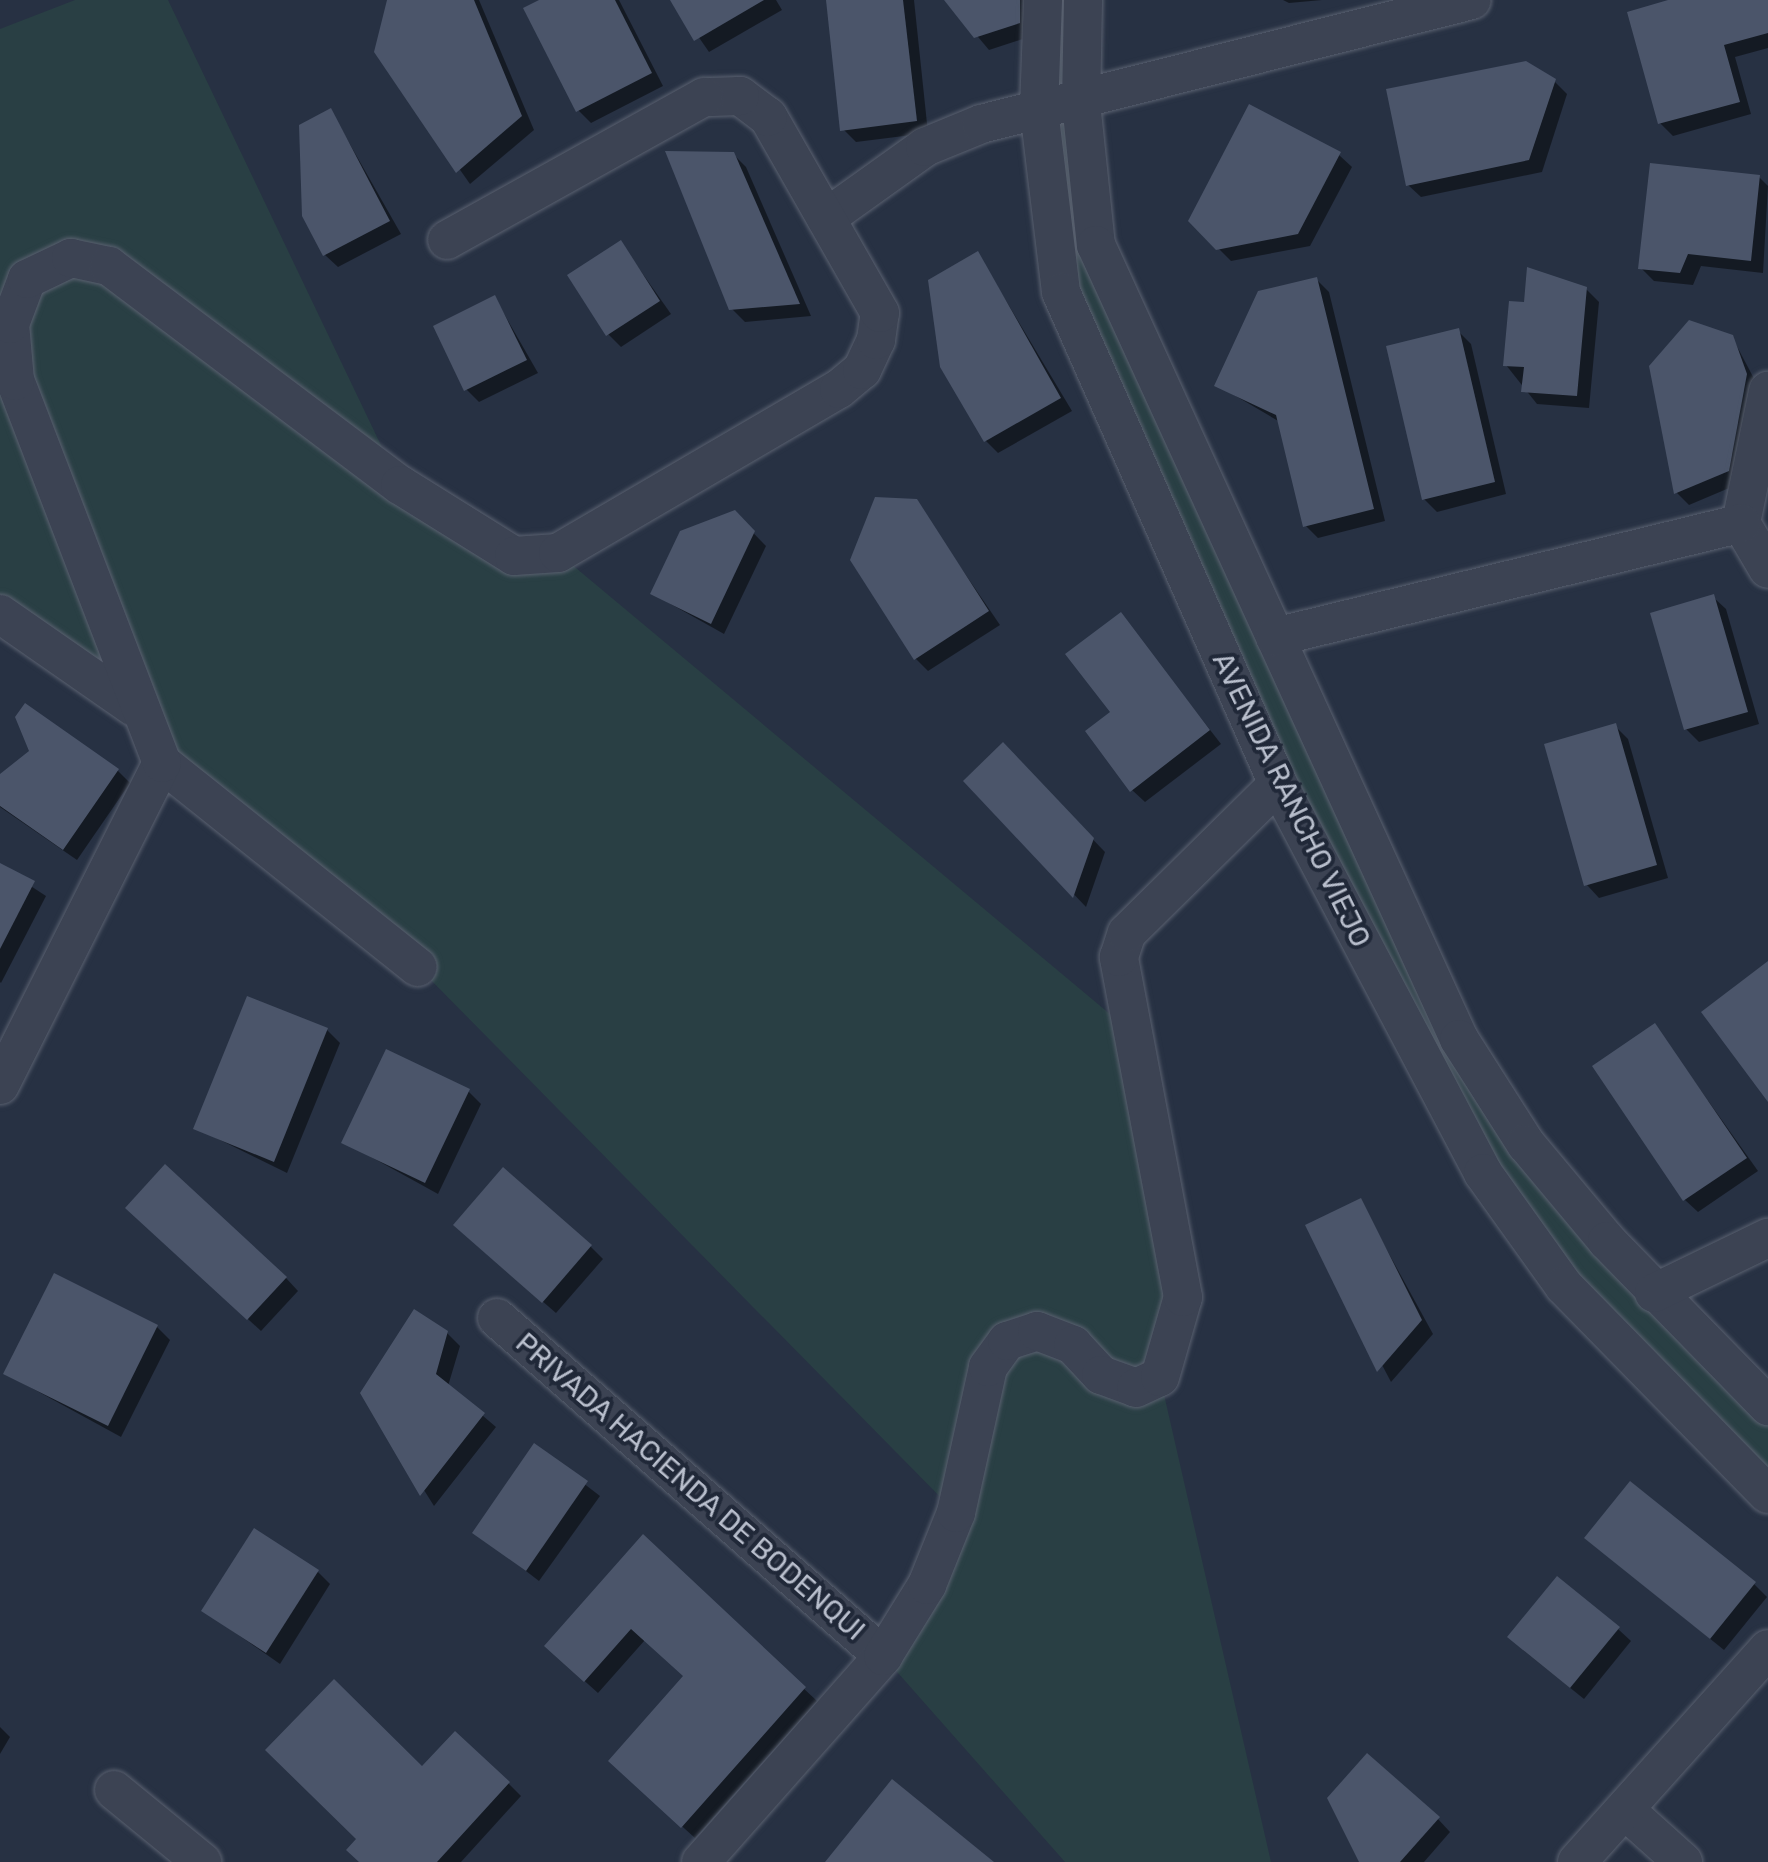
<!DOCTYPE html>
<html>
<head>
<meta charset="utf-8">
<style>
  body { margin:0 }
  #map { position:relative; width:1768px; height:1862px; overflow:hidden; background:#273143; font-family:Rubik,sans-serif }
  div>[style] { position:absolute }
  [style*='--x'] { left:calc(var(--x)*1px); top:calc(var(--y)*1px); width:calc(var(--w)*1px); rotate:calc(var(--a)*1deg) }
  .green>* { inset:0; background:#293f44 }
  .shadow>* { inset:0; background:#0007 }
  .building>* { inset:0; background:#4b556a }
  .roads { filter:drop-shadow(0 0 2px #5a6170) drop-shadow(0 0 2px #5a6170) }
  .minor>* { height:38px; margin:-19px; padding:0 19px; transform-origin:19px; border-radius:19px; background:#3c4353 }
  span { translate:-50% -50%; white-space:nowrap; text-align:center; line-height:1.15; -webkit-text-stroke:8px #202838; paint-order:stroke }
  .street-label { font-size:28px; color:#b9bfcd }
</style>
</head>
<body>
<div id="map">
  <div class="green">
    <div style="clip-path:polygon(75px 0,168px 0,400px 485px,478px 541px,558px 553px,1135px 1035px,1183px 1297px,1160px 1377px,1271px 1862px,1065px 1862px,883px 1656px,956px 1513px,418px 967px,162px 763px,134px 707px,0 614px,0 29px)"></div>
    <div style="clip-path:polygon(1043px 0,1083px 0,1091px 203px,1459px 1039px,1768px 1406px,1768px 1494px,1483px 1173px,1079px 339px)"></div>
  </div>
  <div class="shadow">
    <div style="clip-path:polygon(390px 0,479px 0,534px 130px,470px 184px,377px 52px)"></div>
    <div style="clip-path:polygon(544px 0,619px 0,663px 86px,591px 123px,578px 110px)"></div>
    <div style="clip-path:polygon(673px 0,776px 0,782px 10px,709px 52px)"></div>
    <div style="clip-path:polygon(828px 0,914px 0,928px 133px,856px 142px,843px 129px)"></div>
    <div style="clip-path:polygon(947px 0,1034px 0,1032px 36px,989px 50px)"></div>
    <div style="clip-path:polygon(1283px 0,1322px 0,1289px 3px)"></div>
    <div style="clip-path:polygon(1677px 0,1768px 0,1768px 48px,1735px 57px,1751px 114px,1673px 136px,1660px 123px)"></div>
    <div style="clip-path:polygon(1554px 81px,1567px 94px,1542px 172px,1421px 197px,1408px 185px)"></div>
    <div style="clip-path:polygon(331px 111px,401px 234px,338px 267px,325px 255px)"></div>
    <div style="clip-path:polygon(733px 154px,746px 167px,811px 316px,745px 322px,732px 309px)"></div>
    <div style="clip-path:polygon(1339px 155px,1352px 167px,1310px 246px,1231px 261px,1191px 221px)"></div>
    <div style="clip-path:polygon(1759px 177px,1768px 186px,1763px 273px,1701px 266px,1693px 285px,1654px 281px,1641px 268px)"></div>
    <div style="clip-path:polygon(621px 243px,671px 314px,621px 347px,608px 334px)"></div>
    <div style="clip-path:polygon(978px 254px,1072px 411px,998px 453px,986px 441px)"></div>
    <div style="clip-path:polygon(1316px 279px,1329px 292px,1385px 521px,1318px 538px,1305px 525px,1280px 422px,1217px 385px)"></div>
    <div style="clip-path:polygon(1586px 289px,1599px 302px,1589px 408px,1537px 404px,1506px 365px,1526px 305px)"></div>
    <div style="clip-path:polygon(495px 298px,538px 373px,479px 402px,466px 389px)"></div>
    <div style="clip-path:polygon(1458px 331px,1471px 344px,1506px 494px,1437px 512px,1424px 499px)"></div>
    <div style="clip-path:polygon(1732px 337px,1759px 388px,1741px 483px,1689px 505px,1677px 493px)"></div>
    <div style="clip-path:polygon(916px 502px,1000px 625px,928px 671px,916px 659px)"></div>
    <div style="clip-path:polygon(734px 513px,766px 546px,724px 634px,653px 594px)"></div>
    <div style="clip-path:polygon(1713px 597px,1726px 609px,1759px 724px,1699px 742px,1686px 729px)"></div>
    <div style="clip-path:polygon(1121px 615px,1221px 744px,1145px 802px,1132px 790px)"></div>
    <div style="clip-path:polygon(1615px 726px,1628px 739px,1668px 878px,1599px 898px,1587px 885px)"></div>
    <div style="clip-path:polygon(1003px 746px,1105px 852px,1086px 907px,966px 781px)"></div>
    <div style="clip-path:polygon(118px 771px,130px 783px,77px 860px,0 807px,0 777px)"></div>
    <div style="clip-path:polygon(0 866px,46px 896px,1px 983px,0 982px)"></div>
    <div style="clip-path:polygon(1655px 1026px,1758px 1171px,1698px 1212px,1685px 1200px)"></div>
    <div style="clip-path:polygon(327px 1030px,340px 1043px,287px 1173px,196px 1128px)"></div>
    <div style="clip-path:polygon(468px 1091px,481px 1104px,438px 1194px,344px 1142px)"></div>
    <div style="clip-path:polygon(1360px 1201px,1433px 1334px,1391px 1382px,1309px 1226px)"></div>
    <div style="clip-path:polygon(141px 1220px,286px 1278px,298px 1291px,261px 1331px)"></div>
    <div style="clip-path:polygon(469px 1238px,590px 1246px,603px 1259px,556px 1313px)"></div>
    <div style="clip-path:polygon(157px 1327px,170px 1340px,121px 1437px,6px 1374px)"></div>
    <div style="clip-path:polygon(447px 1333px,460px 1346px,448px 1386px,496px 1427px,434px 1506px,363px 1393px)"></div>
    <div style="clip-path:polygon(535px 1446px,600px 1496px,539px 1581px,475px 1532px)"></div>
    <div style="clip-path:polygon(643px 1538px,817px 1701px,695px 1838px,624px 1774px,686px 1677px,645px 1640px,598px 1693px,560px 1659px)"></div>
    <div style="clip-path:polygon(1600px 1550px,1754px 1584px,1767px 1597px,1724px 1650px)"></div>
    <div style="clip-path:polygon(318px 1572px,330px 1584px,280px 1664px,204px 1611px)"></div>
    <div style="clip-path:polygon(1618px 1629px,1631px 1641px,1584px 1699px,1523px 1650px)"></div>
    <div style="clip-path:polygon(0 1727px,10px 1737px,0 1754px)"></div>
    <div style="clip-path:polygon(423px 1770px,508px 1783px,521px 1796px,461px 1862px,362px 1862px)"></div>
    <div style="clip-path:polygon(1438px 1819px,1450px 1832px,1424px 1862px,1362px 1862px)"></div>
  </div>
  <div class="building">
    <div style="clip-path:polygon(387px 0,474px 0,522px 116px,456px 173px,374px 52px)"></div>
    <div style="clip-path:polygon(539px 0,615px 0,652px 73px,576px 112px,523px 8px)"></div>
    <div style="clip-path:polygon(670px 0,764px 0,694px 41px)"></div>
    <div style="clip-path:polygon(826px 0,903px 0,917px 121px,840px 131px)"></div>
    <div style="clip-path:polygon(944px 0,1020px 0,1020px 23px,974px 38px)"></div>
    <div style="clip-path:polygon(1668px 0,1768px 0,1768px 33px,1724px 45px,1740px 102px,1658px 124px,1627px 12px)"></div>
    <div style="clip-path:polygon(1526px 61px,1556px 79px,1529px 160px,1406px 186px,1386px 89px)"></div>
    <div style="clip-path:polygon(1249px 104px,1341px 152px,1298px 234px,1216px 250px,1188px 221px)"></div>
    <div style="clip-path:polygon(331px 108px,390px 221px,323px 256px,302px 216px,299px 125px)"></div>
    <div style="clip-path:polygon(665px 151px,734px 152px,800px 304px,729px 310px)"></div>
    <div style="clip-path:polygon(1650px 163px,1760px 175px,1751px 261px,1688px 254px,1680px 273px,1638px 269px)"></div>
    <div style="clip-path:polygon(621px 240px,660px 301px,606px 336px,567px 275px)"></div>
    <div style="clip-path:polygon(978px 251px,1061px 398px,984px 442px,940px 367px,928px 280px)"></div>
    <div style="clip-path:polygon(1527px 267px,1587px 287px,1577px 396px,1521px 392px,1524px 367px,1503px 366px,1509px 301px,1524px 302px)"></div>
    <div style="clip-path:polygon(1317px 277px,1374px 509px,1303px 527px,1276px 415px,1214px 386px,1258px 291px)"></div>
    <div style="clip-path:polygon(495px 295px,527px 360px,464px 391px,433px 326px)"></div>
    <div style="clip-path:polygon(1689px 320px,1733px 335px,1747px 374px,1729px 471px,1674px 494px,1649px 366px)"></div>
    <div style="clip-path:polygon(1459px 328px,1495px 482px,1422px 500px,1386px 346px)"></div>
    <div style="clip-path:polygon(875px 497px,917px 499px,989px 611px,914px 660px,850px 560px)"></div>
    <div style="clip-path:polygon(735px 510px,755px 531px,711px 624px,650px 594px,680px 531px)"></div>
    <div style="clip-path:polygon(1714px 594px,1748px 712px,1684px 730px,1650px 613px)"></div>
    <div style="clip-path:polygon(1121px 612px,1210px 730px,1130px 792px,1085px 731px,1110px 712px,1065px 654px)"></div>
    <div style="clip-path:polygon(25px 703px,119px 769px,63px 850px,0 806px,0 774px,29px 751px,15px 717px)"></div>
    <div style="clip-path:polygon(1616px 723px,1657px 865px,1584px 886px,1544px 744px)"></div>
    <div style="clip-path:polygon(1003px 742px,1094px 838px,1073px 898px,963px 781px)"></div>
    <div style="clip-path:polygon(0 863px,35px 881px,0 949px)"></div>
    <div style="clip-path:polygon(1768px 961px,1768px 1102px,1701px 1012px)"></div>
    <div style="clip-path:polygon(247px 996px,328px 1028px,274px 1162px,193px 1129px)"></div>
    <div style="clip-path:polygon(1655px 1023px,1747px 1158px,1683px 1201px,1592px 1066px)"></div>
    <div style="clip-path:polygon(386px 1049px,470px 1089px,425px 1183px,341px 1143px)"></div>
    <div style="clip-path:polygon(165px 1164px,287px 1277px,247px 1320px,125px 1208px)"></div>
    <div style="clip-path:polygon(503px 1167px,592px 1245px,542px 1303px,453px 1225px)"></div>
    <div style="clip-path:polygon(1361px 1198px,1422px 1320px,1377px 1372px,1305px 1225px)"></div>
    <div style="clip-path:polygon(54px 1273px,158px 1325px,108px 1426px,3px 1374px)"></div>
    <div style="clip-path:polygon(414px 1309px,448px 1331px,436px 1374px,485px 1413px,420px 1496px,360px 1393px)"></div>
    <div style="clip-path:polygon(534px 1443px,588px 1481px,526px 1571px,472px 1533px)"></div>
    <div style="clip-path:polygon(1630px 1481px,1756px 1582px,1710px 1639px,1584px 1538px)"></div>
    <div style="clip-path:polygon(254px 1528px,319px 1570px,266px 1653px,201px 1611px)"></div>
    <div style="clip-path:polygon(643px 1534px,806px 1687px,681px 1828px,608px 1761px,683px 1676px,631px 1629px,584px 1682px,544px 1646px)"></div>
    <div style="clip-path:polygon(1557px 1576px,1620px 1627px,1570px 1688px,1507px 1637px)"></div>
    <div style="clip-path:polygon(334px 1679px,422px 1766px,455px 1731px,510px 1782px,437px 1862px,359px 1862px,346px 1850px,356px 1839px,265px 1750px)"></div>
    <div style="clip-path:polygon(1367px 1753px,1440px 1817px,1400px 1862px,1359px 1862px,1327px 1798px)"></div>
    <div style="clip-path:polygon(892px 1779px,994px 1862px,825px 1862px)"></div>
  </div>
  <div class="roads">
    <div class="minor">
      <div style="--x:1043;--y:0;--w:110;--a:92.1"></div>
      <div style="--x:1039;--y:110;--w:183;--a:83.1"></div>
      <div style="--x:1061;--y:292;--w:538;--a:66.2"></div>
      <div style="--x:1278;--y:784;--w:440;--a:62.2"></div>
      <div style="--x:1483;--y:1173;--w:139;--a:54.4"></div>
      <div style="--x:1564;--y:1286;--w:291;--a:45.6"></div>
      <div style="--x:1083;--y:0;--w:103;--a:91.1"></div>
      <div style="--x:1081;--y:103;--w:143;--a:84"></div>
      <div style="--x:1096;--y:245;--w:873;--a:65.43"></div>
      <div style="--x:1459;--y:1039;--w:125;--a:57.5"></div>
      <div style="--x:1526;--y:1144;--w:126;--a:50.1"></div>
      <div style="--x:1607;--y:1241;--w:231;--a:45.7"></div>
      <div style="--x:826;--y:218;--w:122;--a:-35.6"></div>
      <div style="--x:925;--y:147;--w:61;--a:-22.3"></div>
      <div style="--x:981;--y:124;--w:506;--a:-14.17"></div>
      <div style="--x:1741;--y:523;--w:135;--a:-78.4"></div>
      <div style="--x:1741;--y:523;--w:53;--a:59.6"></div>
      <div style="--x:0;--y:614;--w:163;--a:34.8"></div>
      <div style="--x:1275;--y:637;--w:480;--a:-13.7"></div>
      <div style="--x:162;--y:763;--w:327;--a:38.6"></div>
      <div style="--x:0;--y:1085;--w:360;--a:-63.3"></div>
      <div style="--x:162;--y:763;--w:409;--a:-111"></div>
      <div style="--x:15;--y:381;--w:57;--a:-95"></div>
      <div style="--x:10;--y:324;--w:48;--a:-69.3"></div>
      <div style="--x:27;--y:279;--w:49;--a:-25.5"></div>
      <div style="--x:71;--y:258;--w:39;--a:12"></div>
      <div style="--x:109;--y:266;--w:364;--a:37"></div>
      <div style="--x:400;--y:485;--w:134;--a:31.9"></div>
      <div style="--x:514;--y:556;--w:44;--a:-3.9"></div>
      <div style="--x:558;--y:553;--w:325;--a:-30.3"></div>
      <div style="--x:839;--y:389;--w:30;--a:-40"></div>
      <div style="--x:862;--y:370;--w:33;--a:-65"></div>
      <div style="--x:876;--y:340;--w:27;--a:-82"></div>
      <div style="--x:880;--y:313;--w:226;--a:-119.7"></div>
      <div style="--x:768;--y:117;--w:35;--a:-143"></div>
      <div style="--x:740;--y:96;--w:36;--a:178"></div>
      <div style="--x:704;--y:97;--w:294;--a:150.9"></div>
      <div style="--x:1654;--y:1293;--w:127;--a:-25.8"></div>
      <div style="--x:497;--y:1318;--w:513;--a:41.21"></div>
      <div style="--x:114;--y:1790;--w:114;--a:39.3"></div>
      <div style="--x:1625;--y:1810;--w:78;--a:41.9"></div>
      <div style="--x:701;--y:1862;--w:275;--a:-48.5"></div>
      <div style="--x:883;--y:1656;--w:84;--a:-58.2"></div>
      <div style="--x:927;--y:1585;--w:78;--a:-68.1"></div>
      <div style="--x:956;--y:1513;--w:149;--a:-77.6"></div>
      <div style="--x:988;--y:1367;--w:32;--a:-54"></div>
      <div style="--x:1007;--y:1341;--w:32;--a:-18"></div>
      <div style="--x:1037;--y:1331;--w:39;--a:21"></div>
      <div style="--x:1073;--y:1345;--w:41;--a:47"></div>
      <div style="--x:1101;--y:1375;--w:37;--a:20"></div>
      <div style="--x:1136;--y:1388;--w:26;--a:-25"></div>
      <div style="--x:1160;--y:1377;--w:83;--a:-74"></div>
      <div style="--x:1183;--y:1297;--w:346;--a:-100.7"></div>
      <div style="--x:1119;--y:957;--w:25;--a:-72"></div>
      <div style="--x:1127;--y:933;--w:212;--a:-44.6"></div>
      <div style="--x:1577;--y:1862;--w:286;--a:-48.1"></div>
    </div>
  </div>
  <div class="street-label">
    <span style="left:1291px;top:800px;rotate:64deg">AVENIDA RANCHO VIEJO</span>
    <span style="left:690px;top:1487px;rotate:41deg">PRIVADA HACIENDA DE BODENQUI</span>
  </div>
</div>
</body>
</html>
